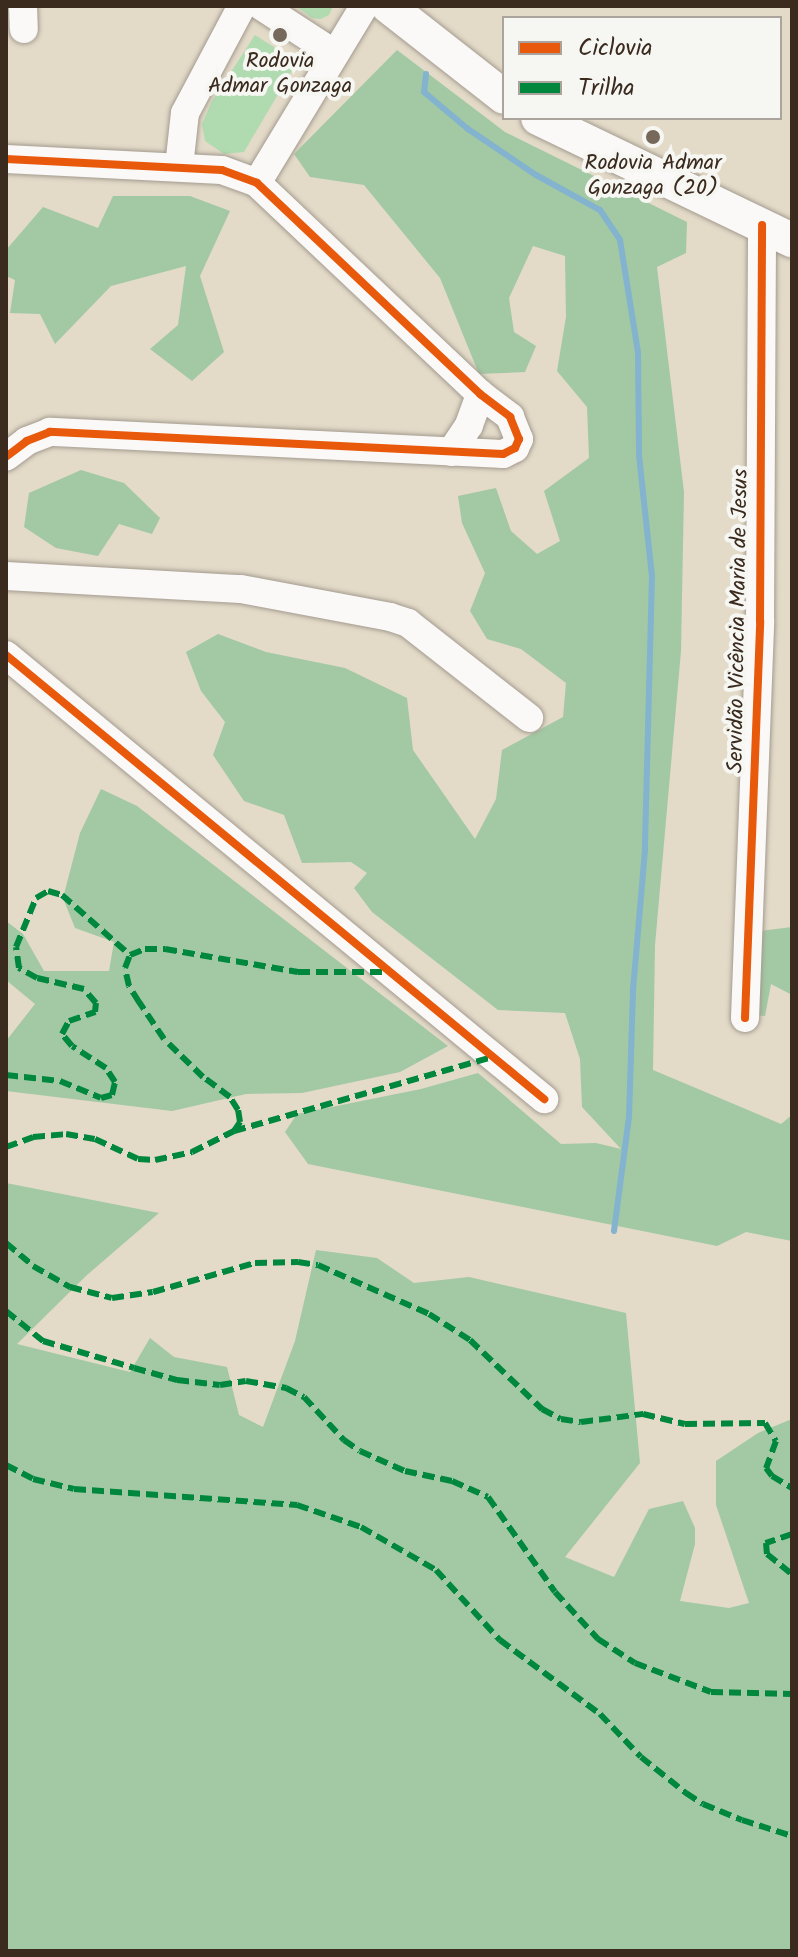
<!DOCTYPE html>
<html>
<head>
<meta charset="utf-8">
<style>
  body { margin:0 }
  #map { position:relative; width:798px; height:1957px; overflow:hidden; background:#e3dac8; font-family:Kalam,sans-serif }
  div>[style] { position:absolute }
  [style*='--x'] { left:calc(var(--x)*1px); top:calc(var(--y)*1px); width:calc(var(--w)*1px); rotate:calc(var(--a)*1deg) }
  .green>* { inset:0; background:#b0dbb1 }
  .forest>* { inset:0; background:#a2c9a3 }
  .stream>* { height:6px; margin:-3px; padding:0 3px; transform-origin:3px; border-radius:3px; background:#83b3ce }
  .roads { filter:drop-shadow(0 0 2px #a39b8f) drop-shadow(0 0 2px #a39b8f) }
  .minor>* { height:28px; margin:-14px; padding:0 14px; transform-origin:14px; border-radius:14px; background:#fbf9f7 }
  .major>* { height:34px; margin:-17px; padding:0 17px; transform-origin:17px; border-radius:17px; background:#fbf9f7 }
  .quiet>* { height:6px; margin-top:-3px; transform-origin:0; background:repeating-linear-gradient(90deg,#00873e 0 12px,transparent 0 18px) }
  .cycleway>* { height:8px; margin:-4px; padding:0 4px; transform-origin:4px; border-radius:4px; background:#e8590c }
  .dots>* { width:22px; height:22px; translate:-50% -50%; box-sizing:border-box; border:4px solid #f6f6f2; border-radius:50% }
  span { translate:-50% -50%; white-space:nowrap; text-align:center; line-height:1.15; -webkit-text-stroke:8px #f6f6f2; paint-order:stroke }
  .poi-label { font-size:22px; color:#3b2a1e }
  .street-label { font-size:22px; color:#3b2a1e }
  .frame { position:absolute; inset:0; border:8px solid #3b2a1e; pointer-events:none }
  .legend { position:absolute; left:502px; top:16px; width:280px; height:104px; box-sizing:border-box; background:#f6f6f2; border:2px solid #aba49d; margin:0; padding:10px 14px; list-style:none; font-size:24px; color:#3b2a1e }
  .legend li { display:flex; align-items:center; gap:16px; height:40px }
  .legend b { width:40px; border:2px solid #aba49d }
</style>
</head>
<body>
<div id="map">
  <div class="green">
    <div style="clip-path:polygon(296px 6px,333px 6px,329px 15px,321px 19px,312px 18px)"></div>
    <div style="clip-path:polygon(255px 35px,297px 62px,244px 152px,224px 154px,205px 141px,202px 124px,212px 101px)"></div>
  </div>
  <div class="forest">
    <div style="clip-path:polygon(397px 50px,505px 132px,687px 222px,686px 253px,657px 267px,684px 492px,681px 651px,655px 945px,653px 1070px,781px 1124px,792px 1115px,792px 1241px,746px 1232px,717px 1246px,308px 1164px,285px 1132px,297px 1114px,421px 1089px,478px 1073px,561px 1144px,596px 1143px,621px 1149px,582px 1107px,580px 1059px,565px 1013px,498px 1010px,372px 912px,354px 888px,367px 873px,351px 862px,302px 863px,284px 815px,244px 801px,213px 755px,225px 722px,201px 691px,186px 652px,218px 634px,266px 652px,345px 668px,407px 698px,413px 750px,475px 839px,496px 799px,502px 750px,563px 717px,566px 683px,521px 649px,487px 639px,470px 611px,485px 573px,462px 523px,458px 496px,496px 488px,511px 531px,537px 554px,560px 541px,544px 491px,589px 458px,587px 407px,557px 371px,566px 317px,565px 256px,533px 246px,509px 298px,514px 332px,536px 346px,525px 372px,479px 374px,440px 278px,364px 185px,310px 177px,294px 154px)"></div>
    <div style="clip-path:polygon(113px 196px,190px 196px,230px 211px,200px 276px,224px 352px,192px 381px,150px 349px,178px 325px,186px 266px,111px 286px,55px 344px,40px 314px,10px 313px,15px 280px,6px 276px,6px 250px,43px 207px,98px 228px)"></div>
    <div style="clip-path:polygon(81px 470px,124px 483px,160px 518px,152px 534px,119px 524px,98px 556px,56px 548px,24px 527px,29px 493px)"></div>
    <div style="clip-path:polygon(101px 789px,137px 806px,448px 1046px,400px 1072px,302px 1093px,246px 1094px,172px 1111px,6px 1091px,6px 1041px,35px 1004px,6px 980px,6px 921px,23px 934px,44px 971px,109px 971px,114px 942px,75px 928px,63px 898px,80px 833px)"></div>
    <div style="clip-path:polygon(792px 927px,792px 995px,771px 984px,765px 1016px,753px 1015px,761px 931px)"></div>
    <div style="clip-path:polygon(6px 1183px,159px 1213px,87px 1275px,17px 1344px,130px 1372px,150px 1338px,174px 1357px,227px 1367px,239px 1415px,263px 1427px,295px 1341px,316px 1250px,377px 1258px,414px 1283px,469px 1277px,626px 1313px,640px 1463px,565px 1557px,614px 1577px,649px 1509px,683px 1501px,695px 1528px,695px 1544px,680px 1601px,729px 1608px,749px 1603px,716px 1505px,716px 1461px,758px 1433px,792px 1419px,792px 1951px,6px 1951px)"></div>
  </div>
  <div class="stream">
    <div style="--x:426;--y:74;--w:18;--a:96"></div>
    <div style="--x:424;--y:92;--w:57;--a:40.1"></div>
    <div style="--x:468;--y:129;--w:82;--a:34.1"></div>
    <div style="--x:536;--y:175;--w:73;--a:28.7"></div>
    <div style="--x:600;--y:210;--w:36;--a:56"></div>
    <div style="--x:620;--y:240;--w:113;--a:80.9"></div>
    <div style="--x:638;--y:352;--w:103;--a:89.4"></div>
    <div style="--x:639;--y:455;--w:122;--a:83.9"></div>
    <div style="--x:652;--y:576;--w:274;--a:91.5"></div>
    <div style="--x:645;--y:850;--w:142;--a:94.9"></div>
    <div style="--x:633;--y:991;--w:126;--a:91.8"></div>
    <div style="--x:629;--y:1117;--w:115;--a:97.5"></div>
  </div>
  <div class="roads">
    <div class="minor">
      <div style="--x:23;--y:6;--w:23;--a:88"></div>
      <div style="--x:261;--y:6;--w:88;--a:33"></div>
      <div style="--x:6;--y:159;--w:216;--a:2.9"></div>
      <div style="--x:222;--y:170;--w:37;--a:20"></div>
      <div style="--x:257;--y:183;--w:307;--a:43.4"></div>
      <div style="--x:480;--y:394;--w:38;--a:37"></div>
      <div style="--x:510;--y:417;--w:24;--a:68"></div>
      <div style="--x:519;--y:439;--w:10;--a:114"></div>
      <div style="--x:515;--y:448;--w:13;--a:153"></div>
      <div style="--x:503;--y:454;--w:454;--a:-177.2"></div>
      <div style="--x:50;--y:432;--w:25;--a:159"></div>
      <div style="--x:27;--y:441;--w:26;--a:143"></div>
      <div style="--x:179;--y:167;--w:54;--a:-83.7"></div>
      <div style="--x:185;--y:113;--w:121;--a:-62"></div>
      <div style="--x:257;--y:183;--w:207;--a:-58.8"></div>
      <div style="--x:451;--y:452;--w:32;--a:-56"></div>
      <div style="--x:469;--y:425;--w:33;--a:-70"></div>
      <div style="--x:6;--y:576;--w:235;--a:3.2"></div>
      <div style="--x:241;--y:589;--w:152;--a:10.6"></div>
      <div style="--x:390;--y:617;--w:19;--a:18"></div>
      <div style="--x:408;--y:623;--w:154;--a:38.1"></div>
      <div style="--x:6;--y:655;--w:698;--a:39.53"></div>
      <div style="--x:745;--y:1018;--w:397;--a:-87.8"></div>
      <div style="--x:760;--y:621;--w:396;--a:-89.7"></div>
    </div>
    <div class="major">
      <div style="--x:388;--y:6;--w:147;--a:38.1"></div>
      <div style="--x:538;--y:118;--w:282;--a:25.7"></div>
    </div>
  </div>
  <div class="quiet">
    <div style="--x:6;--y:1075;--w:54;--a:6.3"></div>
    <div style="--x:60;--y:1081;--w:44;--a:22.5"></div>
    <div style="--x:101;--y:1098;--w:11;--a:-15"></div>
    <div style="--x:112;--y:1095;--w:13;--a:-77"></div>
    <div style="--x:115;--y:1082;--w:17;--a:-123"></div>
    <div style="--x:106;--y:1068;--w:40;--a:-147.1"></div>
    <div style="--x:72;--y:1046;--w:16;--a:-130"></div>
    <div style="--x:62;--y:1034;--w:15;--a:-62"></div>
    <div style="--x:69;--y:1021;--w:28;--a:-19"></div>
    <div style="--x:95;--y:1012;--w:9;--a:-84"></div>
    <div style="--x:96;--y:1003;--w:18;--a:-131"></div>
    <div style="--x:84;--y:989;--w:48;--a:-166.8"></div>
    <div style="--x:37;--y:978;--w:21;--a:-151"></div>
    <div style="--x:19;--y:968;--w:21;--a:-98"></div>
    <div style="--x:16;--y:947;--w:53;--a:-67.8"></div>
    <div style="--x:36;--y:898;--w:14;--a:-30"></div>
    <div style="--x:48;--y:891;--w:15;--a:16"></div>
    <div style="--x:62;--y:895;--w:91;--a:41.4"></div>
    <div style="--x:234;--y:1131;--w:272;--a:-16"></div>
    <div style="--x:6;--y:1147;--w:29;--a:-20"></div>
    <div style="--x:33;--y:1137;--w:33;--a:-5"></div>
    <div style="--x:66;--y:1134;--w:29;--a:10"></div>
    <div style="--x:95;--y:1139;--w:47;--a:24.9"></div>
    <div style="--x:138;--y:1159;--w:17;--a:3"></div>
    <div style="--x:155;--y:1160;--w:38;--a:-12"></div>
    <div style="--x:192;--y:1152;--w:47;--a:-26.6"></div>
    <div style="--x:234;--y:1131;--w:11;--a:-56"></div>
    <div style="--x:240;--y:1122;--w:12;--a:-99"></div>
    <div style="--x:238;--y:1110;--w:15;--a:-122"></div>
    <div style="--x:230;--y:1097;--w:34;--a:-143"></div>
    <div style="--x:203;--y:1077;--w:54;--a:-135.7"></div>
    <div style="--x:164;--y:1039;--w:45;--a:-124"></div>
    <div style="--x:139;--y:1002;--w:19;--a:-122"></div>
    <div style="--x:129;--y:986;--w:18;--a:-103"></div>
    <div style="--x:125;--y:968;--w:14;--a:-69"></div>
    <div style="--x:130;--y:955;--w:16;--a:-22"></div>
    <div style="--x:145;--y:949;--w:20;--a:0"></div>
    <div style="--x:165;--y:949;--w:135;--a:9.8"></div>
    <div style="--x:298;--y:972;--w:94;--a:0"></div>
    <div style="--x:6;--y:1243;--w:35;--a:40"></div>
    <div style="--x:33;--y:1266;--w:43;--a:29.6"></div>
    <div style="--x:70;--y:1287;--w:43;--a:14.7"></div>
    <div style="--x:112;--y:1298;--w:41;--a:-8.3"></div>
    <div style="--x:153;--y:1292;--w:106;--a:-15.9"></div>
    <div style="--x:255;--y:1263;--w:43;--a:-1.3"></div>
    <div style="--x:298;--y:1262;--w:20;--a:9"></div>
    <div style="--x:318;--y:1265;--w:121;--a:23.8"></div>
    <div style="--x:429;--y:1314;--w:49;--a:32.4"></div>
    <div style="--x:470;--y:1340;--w:100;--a:43.8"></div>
    <div style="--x:542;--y:1409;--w:21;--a:28"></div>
    <div style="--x:561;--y:1419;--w:20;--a:9"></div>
    <div style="--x:581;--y:1422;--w:63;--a:-7.4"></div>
    <div style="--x:643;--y:1414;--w:43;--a:13.4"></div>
    <div style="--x:685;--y:1424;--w:80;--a:-0.7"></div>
    <div style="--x:765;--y:1423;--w:21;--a:59"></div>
    <div style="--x:776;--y:1441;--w:29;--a:110"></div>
    <div style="--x:766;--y:1468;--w:10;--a:53"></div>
    <div style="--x:772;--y:1476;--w:23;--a:31"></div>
    <div style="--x:6;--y:1311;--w:48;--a:39"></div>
    <div style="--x:43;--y:1341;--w:95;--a:16.5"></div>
    <div style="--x:134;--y:1368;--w:45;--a:15.6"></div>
    <div style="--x:177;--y:1380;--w:43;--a:6.6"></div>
    <div style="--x:220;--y:1385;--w:26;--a:-9"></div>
    <div style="--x:246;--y:1381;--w:41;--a:9.9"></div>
    <div style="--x:286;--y:1388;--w:20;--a:27"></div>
    <div style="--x:304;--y:1397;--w:59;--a:47.1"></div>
    <div style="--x:344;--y:1440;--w:19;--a:35"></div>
    <div style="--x:360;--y:1451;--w:49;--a:24"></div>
    <div style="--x:405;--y:1471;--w:48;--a:12"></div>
    <div style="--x:452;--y:1481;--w:39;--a:24"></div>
    <div style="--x:488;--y:1497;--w:116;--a:54.8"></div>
    <div style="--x:555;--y:1592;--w:64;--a:47.5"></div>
    <div style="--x:598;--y:1639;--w:44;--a:33"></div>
    <div style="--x:635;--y:1663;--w:81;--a:20.9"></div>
    <div style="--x:711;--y:1692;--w:81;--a:1.4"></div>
    <div style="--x:6;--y:1465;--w:30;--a:27"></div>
    <div style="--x:33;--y:1479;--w:42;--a:13.7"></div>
    <div style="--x:74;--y:1489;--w:224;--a:4.1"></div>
    <div style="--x:297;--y:1505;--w:68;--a:19"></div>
    <div style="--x:361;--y:1527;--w:86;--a:29.8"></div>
    <div style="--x:436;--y:1570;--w:95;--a:47.6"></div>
    <div style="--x:500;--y:1640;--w:124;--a:36.5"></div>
    <div style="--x:600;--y:1714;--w:59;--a:46.4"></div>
    <div style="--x:641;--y:1757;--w:58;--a:38.7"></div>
    <div style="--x:686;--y:1793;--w:20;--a:33"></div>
    <div style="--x:703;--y:1804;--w:42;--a:22.3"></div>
    <div style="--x:742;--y:1820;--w:52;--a:17.7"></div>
    <div style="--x:792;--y:1534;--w:28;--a:161"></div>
    <div style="--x:766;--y:1543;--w:11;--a:85"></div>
    <div style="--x:767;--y:1554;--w:32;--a:39"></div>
  </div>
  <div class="cycleway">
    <div style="--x:6;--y:159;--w:216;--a:2.9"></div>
    <div style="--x:222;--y:170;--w:37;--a:20"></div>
    <div style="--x:257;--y:183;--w:307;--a:43.4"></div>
    <div style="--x:480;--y:394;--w:38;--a:37"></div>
    <div style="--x:510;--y:417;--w:24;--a:68"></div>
    <div style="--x:519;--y:439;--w:10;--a:114"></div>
    <div style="--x:515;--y:448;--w:13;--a:153"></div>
    <div style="--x:503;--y:454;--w:454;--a:-177.2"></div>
    <div style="--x:50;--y:432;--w:25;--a:159"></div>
    <div style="--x:27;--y:441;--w:26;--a:143"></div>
    <div style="--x:6;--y:655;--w:698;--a:39.53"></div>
    <div style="--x:745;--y:1018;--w:397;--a:-87.8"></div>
    <div style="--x:760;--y:621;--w:396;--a:-89.7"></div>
  </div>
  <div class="dots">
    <div style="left:280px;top:35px;background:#76685a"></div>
    <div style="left:653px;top:137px;background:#76685a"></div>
  </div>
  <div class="poi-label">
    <span style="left:280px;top:74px">Rodovia<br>Admar Gonzaga</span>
    <span style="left:653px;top:176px">Rodovia Admar<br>Gonzaga (20)</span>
  </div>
  <div class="street-label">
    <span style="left:739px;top:621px;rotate:-89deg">Servidão Vicência Maria de Jesus</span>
  </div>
  <div class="frame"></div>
  <ul class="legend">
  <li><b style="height:10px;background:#e8590c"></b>Ciclovia</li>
  <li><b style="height:10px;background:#00873e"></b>Trilha</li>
  </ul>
</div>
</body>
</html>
